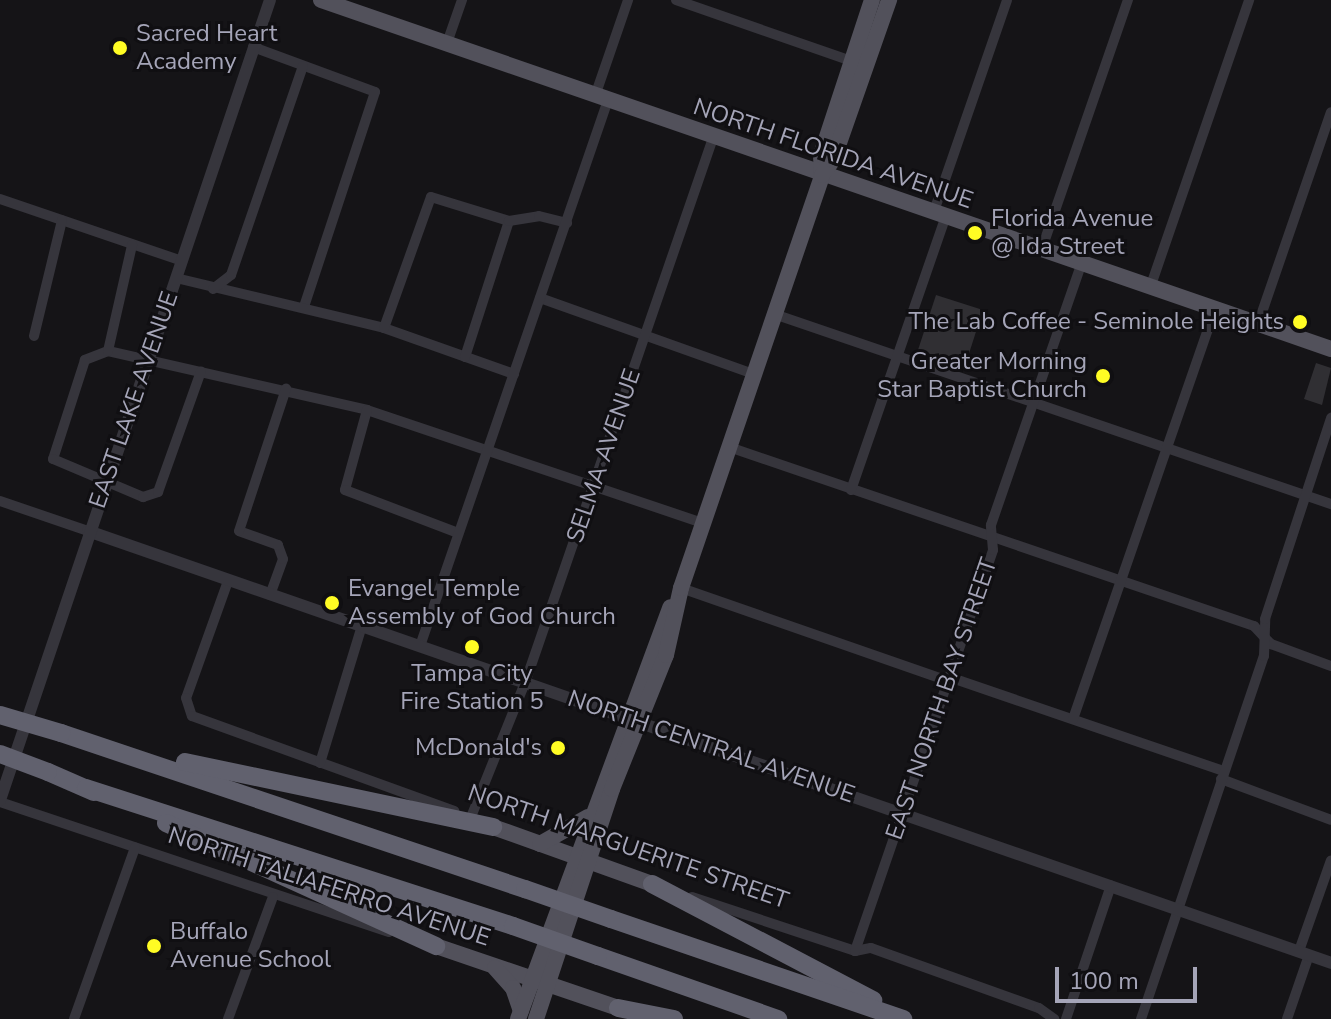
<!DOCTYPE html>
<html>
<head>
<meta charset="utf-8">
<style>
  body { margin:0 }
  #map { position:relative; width:1331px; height:1019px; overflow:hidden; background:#151417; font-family:"Nunito Sans",sans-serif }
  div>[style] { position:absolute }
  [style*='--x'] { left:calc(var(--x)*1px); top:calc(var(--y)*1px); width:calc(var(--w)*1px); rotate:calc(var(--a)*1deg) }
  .building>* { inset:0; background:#302f33 }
  .minor>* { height:10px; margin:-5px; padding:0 5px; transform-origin:5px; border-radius:5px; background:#36353c }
  .tertiary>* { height:12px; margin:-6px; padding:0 6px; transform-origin:6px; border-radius:6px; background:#36353c }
  .primary>* { height:16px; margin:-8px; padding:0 8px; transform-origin:8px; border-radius:8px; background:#52515b }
  .motorway>* { height:18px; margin:-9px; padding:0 9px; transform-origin:9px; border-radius:9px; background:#61616e }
  .motorway-bridge>* { height:18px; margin:-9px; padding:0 9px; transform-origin:9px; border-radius:9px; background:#61616e }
  .dots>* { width:22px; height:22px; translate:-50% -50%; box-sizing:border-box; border:4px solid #100f12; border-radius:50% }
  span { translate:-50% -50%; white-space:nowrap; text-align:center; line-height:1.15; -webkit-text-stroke:6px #100f12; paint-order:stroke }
  .poi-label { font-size:24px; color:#a5a5b8 }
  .left { translate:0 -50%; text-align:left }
  .right { translate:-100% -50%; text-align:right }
  .street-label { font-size:24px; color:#a5a5b8 }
  .scale { position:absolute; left:1055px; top:967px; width:142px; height:36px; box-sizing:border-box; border:4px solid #a5a5b8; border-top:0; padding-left:10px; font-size:24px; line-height:28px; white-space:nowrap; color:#a5a5b8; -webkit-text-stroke:6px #100f12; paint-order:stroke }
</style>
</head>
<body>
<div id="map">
  <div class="building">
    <div style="clip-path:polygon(936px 295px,983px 310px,964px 369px,917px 353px)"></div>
    <div style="clip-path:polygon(1316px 363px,1331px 368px,1322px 405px,1304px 399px)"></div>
  </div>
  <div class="minor">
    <div style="--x:676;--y:0;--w:185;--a:19.2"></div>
    <div style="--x:447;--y:43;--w:46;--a:-70.8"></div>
    <div style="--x:253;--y:47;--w:130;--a:20.2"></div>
    <div style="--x:375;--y:92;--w:226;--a:108.3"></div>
    <div style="--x:595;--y:96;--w:102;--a:-71"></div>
    <div style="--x:0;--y:199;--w:192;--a:18.8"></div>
    <div style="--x:933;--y:214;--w:226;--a:-70.9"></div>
    <div style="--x:1041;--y:251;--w:266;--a:-70.9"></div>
    <div style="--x:176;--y:278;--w:214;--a:13.5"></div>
    <div style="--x:384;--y:328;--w:138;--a:19.5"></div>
    <div style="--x:1150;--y:288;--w:305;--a:-71"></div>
    <div style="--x:213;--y:289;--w:23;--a:-38"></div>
    <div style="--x:231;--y:275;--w:221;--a:-71"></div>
    <div style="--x:540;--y:298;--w:227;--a:19.6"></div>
    <div style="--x:774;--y:314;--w:589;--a:18.84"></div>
    <div style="--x:1258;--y:324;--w:224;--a:-71"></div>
    <div style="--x:384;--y:328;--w:139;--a:-70.3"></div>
    <div style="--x:431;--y:197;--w:82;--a:17.1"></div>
    <div style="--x:34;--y:336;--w:119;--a:-76.4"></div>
    <div style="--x:108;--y:351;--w:266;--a:12.8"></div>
    <div style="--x:367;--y:410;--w:354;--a:18.6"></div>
    <div style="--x:108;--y:351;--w:25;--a:159"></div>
    <div style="--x:85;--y:360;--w:104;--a:107.9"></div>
    <div style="--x:53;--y:459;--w:98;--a:22.9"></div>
    <div style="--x:143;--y:497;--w:16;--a:-18"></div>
    <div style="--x:158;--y:492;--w:128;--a:-70.4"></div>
    <div style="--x:108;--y:351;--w:109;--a:-77.2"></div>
    <div style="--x:465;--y:357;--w:143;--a:-72.1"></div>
    <div style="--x:509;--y:221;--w:30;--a:-9"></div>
    <div style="--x:539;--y:216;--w:29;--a:14"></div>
    <div style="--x:367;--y:410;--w:83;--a:105.4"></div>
    <div style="--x:345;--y:490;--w:121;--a:20.8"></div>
    <div style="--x:729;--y:447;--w:555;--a:18.83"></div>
    <div style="--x:1254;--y:626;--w:25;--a:47"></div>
    <div style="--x:1271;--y:644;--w:64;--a:20.1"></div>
    <div style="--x:851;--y:490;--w:288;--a:-70.9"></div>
    <div style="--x:0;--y:501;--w:93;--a:18.8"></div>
    <div style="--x:228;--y:581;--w:124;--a:109.7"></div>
    <div style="--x:186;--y:698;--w:19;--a:72"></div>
    <div style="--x:192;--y:716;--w:279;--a:19.9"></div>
    <div style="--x:681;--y:588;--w:283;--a:19.2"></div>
    <div style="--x:270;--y:595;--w:38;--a:-70"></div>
    <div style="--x:283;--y:559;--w:15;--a:-110"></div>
    <div style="--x:278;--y:545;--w:41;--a:-160.3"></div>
    <div style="--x:239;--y:531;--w:150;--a:-71.7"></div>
    <div style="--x:420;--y:646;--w:577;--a:-71"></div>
    <div style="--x:949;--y:677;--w:291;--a:18.9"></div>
    <div style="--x:1073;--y:719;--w:433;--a:-70.9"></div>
    <div style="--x:320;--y:763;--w:143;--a:-73"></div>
    <div style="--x:1221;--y:779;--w:117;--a:20.4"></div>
    <div style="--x:0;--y:802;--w:410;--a:18.5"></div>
    <div style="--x:471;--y:817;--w:144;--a:-68.1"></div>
    <div style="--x:525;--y:683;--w:577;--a:-70.97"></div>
    <div style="--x:692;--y:897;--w:172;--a:18.3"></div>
    <div style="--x:855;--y:951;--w:16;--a:-11"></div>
    <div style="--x:871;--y:948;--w:178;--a:19.7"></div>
    <div style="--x:1039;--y:1008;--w:19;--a:36"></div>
    <div style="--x:855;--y:951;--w:424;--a:-71"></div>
    <div style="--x:993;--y:550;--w:25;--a:-95"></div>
    <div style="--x:991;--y:525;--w:275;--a:-70.9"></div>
    <div style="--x:1299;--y:951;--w:96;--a:-70.6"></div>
    <div style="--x:74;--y:1019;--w:182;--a:-70.4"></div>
    <div style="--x:228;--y:1019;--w:130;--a:-69.8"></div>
    <div style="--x:1066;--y:1019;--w:141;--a:-71.4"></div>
    <div style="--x:1141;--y:1019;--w:383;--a:-71.3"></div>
    <div style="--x:1264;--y:656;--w:37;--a:-88"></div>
    <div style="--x:1265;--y:619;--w:212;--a:-71.8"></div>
    <div style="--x:1287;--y:1019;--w:68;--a:-71"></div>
  </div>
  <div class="tertiary">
    <div style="--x:88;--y:531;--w:1316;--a:19.16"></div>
    <div style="--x:0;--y:800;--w:844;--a:-71.35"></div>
  </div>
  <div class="primary">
    <div style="--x:321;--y:0;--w:1069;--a:19.06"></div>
    <div style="--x:822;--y:175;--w:20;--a:-93"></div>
    <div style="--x:821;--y:155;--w:163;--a:-71.8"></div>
    <div style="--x:493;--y:827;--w:169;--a:19.7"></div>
    <div style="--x:540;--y:844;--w:55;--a:-29.4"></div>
    <div style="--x:436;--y:946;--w:192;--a:18.8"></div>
    <div style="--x:495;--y:968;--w:27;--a:48"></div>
    <div style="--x:513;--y:988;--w:24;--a:71"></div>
    <div style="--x:518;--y:1019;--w:439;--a:-69.7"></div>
    <div style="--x:536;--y:1019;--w:242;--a:-71.7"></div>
    <div style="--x:612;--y:789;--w:144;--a:-68.1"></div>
    <div style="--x:666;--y:655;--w:69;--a:-77.4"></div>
    <div style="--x:681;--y:588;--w:436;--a:-71.1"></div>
    <div style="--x:822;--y:175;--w:19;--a:-54"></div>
    <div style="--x:833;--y:160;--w:170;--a:-70.7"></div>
  </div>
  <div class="motorway">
    <div style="--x:61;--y:733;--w:490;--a:18.6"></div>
    <div style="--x:185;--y:762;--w:315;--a:11.9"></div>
    <div style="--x:48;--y:772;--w:50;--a:23.5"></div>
    <div style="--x:86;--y:788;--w:449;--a:17.9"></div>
    <div style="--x:166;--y:823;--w:297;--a:24.5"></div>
    <div style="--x:652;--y:884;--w:250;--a:27.7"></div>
    <div style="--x:611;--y:919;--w:309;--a:18.9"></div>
    <div style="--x:598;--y:956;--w:191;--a:19.3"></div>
    <div style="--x:618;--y:1008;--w:57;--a:11.1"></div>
  </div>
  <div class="motorway-bridge">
    <div style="--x:0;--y:715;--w:64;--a:16.4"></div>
    <div style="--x:0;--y:754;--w:51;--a:20.6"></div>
    <div style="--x:525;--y:889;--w:91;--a:19.2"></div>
    <div style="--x:513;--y:926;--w:90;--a:19.4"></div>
  </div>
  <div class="dots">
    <div style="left:120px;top:48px;background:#fffc24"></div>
    <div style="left:975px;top:233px;background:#fffc24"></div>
    <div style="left:1300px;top:322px;background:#fffc24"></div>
    <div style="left:1103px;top:376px;background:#fffc24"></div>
    <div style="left:332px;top:603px;background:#fffc24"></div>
    <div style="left:472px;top:647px;background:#fffc24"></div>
    <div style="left:558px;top:748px;background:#fffc24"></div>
    <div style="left:154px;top:946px;background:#fffc24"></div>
  </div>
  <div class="poi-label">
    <span class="left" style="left:136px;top:48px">Sacred Heart<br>Academy</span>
    <span class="left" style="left:991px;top:233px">Florida Avenue<br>@ Ida Street</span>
    <span class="right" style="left:1284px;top:322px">The Lab Coffee - Seminole Heights</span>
    <span class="right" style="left:1087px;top:376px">Greater Morning<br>Star Baptist Church</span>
    <span class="left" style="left:348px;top:603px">Evangel Temple<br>Assembly of God Church</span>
    <span style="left:472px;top:688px">Tampa City<br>Fire Station 5</span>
    <span class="right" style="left:542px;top:748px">McDonald's</span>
    <span class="left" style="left:170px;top:946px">Buffalo<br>Avenue School</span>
  </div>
  <div class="street-label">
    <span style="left:833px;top:154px;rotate:19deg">NORTH FLORIDA AVENUE</span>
    <span style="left:134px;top:400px;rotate:-71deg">EAST LAKE AVENUE</span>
    <span style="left:604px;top:456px;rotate:-71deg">SELMA AVENUE</span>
    <span style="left:942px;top:699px;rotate:-71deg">EAST NORTH BAY STREET</span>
    <span style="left:711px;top:747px;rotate:19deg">NORTH CENTRAL AVENUE</span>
    <span style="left:628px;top:847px;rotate:19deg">NORTH MARGUERITE STREET</span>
    <span style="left:329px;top:887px;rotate:18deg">NORTH TALIAFERRO AVENUE</span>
  </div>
  <div class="scale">100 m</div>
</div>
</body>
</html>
